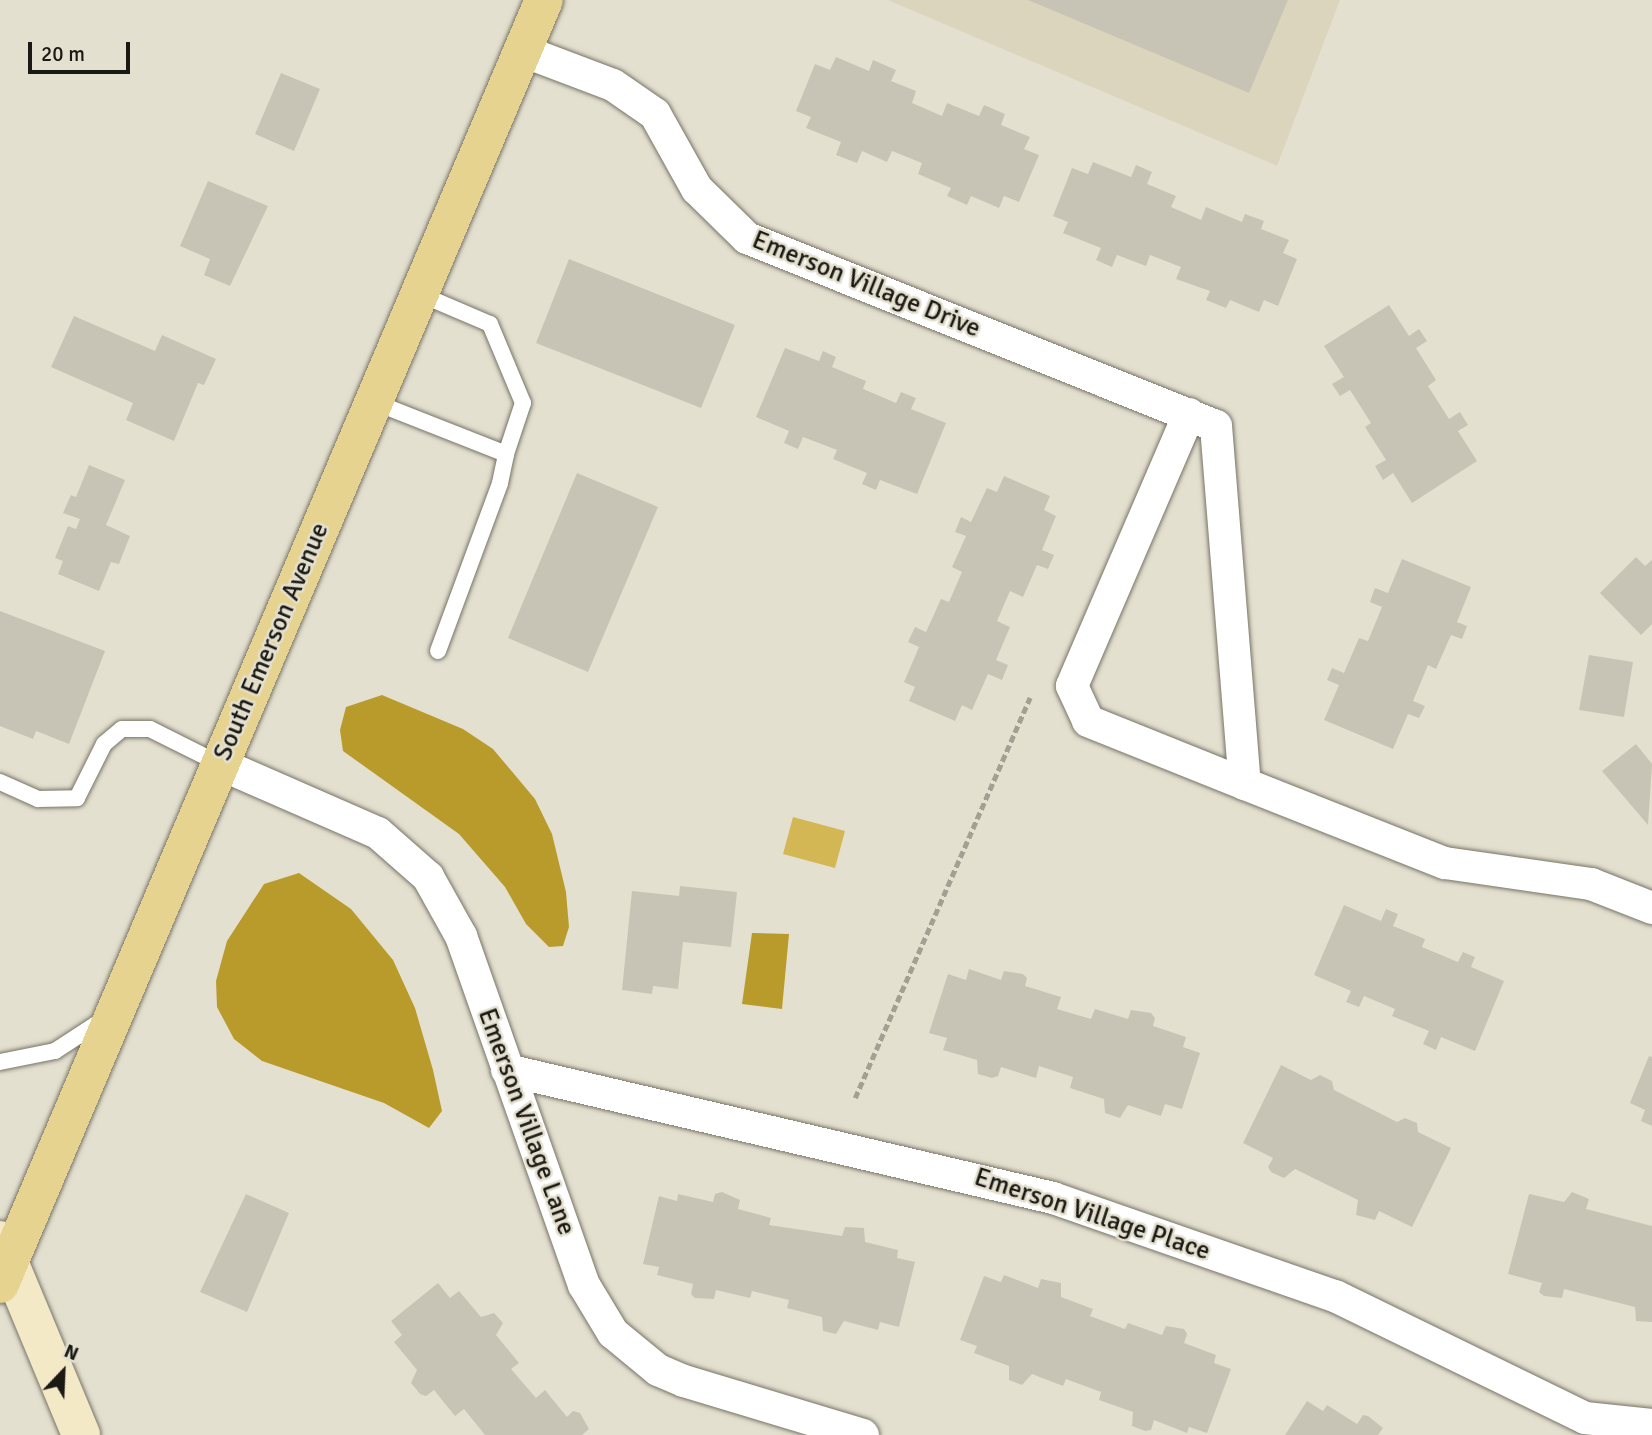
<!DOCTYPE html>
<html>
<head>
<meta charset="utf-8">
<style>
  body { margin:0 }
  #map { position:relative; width:1652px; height:1435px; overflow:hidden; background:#e4e0d0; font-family:Signika,sans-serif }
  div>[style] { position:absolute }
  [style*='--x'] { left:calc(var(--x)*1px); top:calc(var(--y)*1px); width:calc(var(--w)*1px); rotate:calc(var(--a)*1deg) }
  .built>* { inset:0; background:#dcd5be }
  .green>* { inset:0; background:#d4b755 }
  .water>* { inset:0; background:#b99b2c }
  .building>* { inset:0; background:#c8c4b5 }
  .path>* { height:4.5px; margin-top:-2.25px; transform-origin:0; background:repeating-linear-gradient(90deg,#a3a093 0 7px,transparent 0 10.5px) }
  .roads { filter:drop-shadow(0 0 2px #787467) drop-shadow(0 0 2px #787467) }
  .service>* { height:16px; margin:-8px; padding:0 8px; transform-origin:8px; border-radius:8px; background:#fff }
  .minor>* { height:32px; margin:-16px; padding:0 16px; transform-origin:16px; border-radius:16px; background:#fff }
  .secondary>* { height:38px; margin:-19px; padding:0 19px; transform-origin:19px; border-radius:19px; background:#f3e9c7 }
  .primary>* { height:38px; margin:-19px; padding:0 19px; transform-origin:19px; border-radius:19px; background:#e6d38f }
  span { translate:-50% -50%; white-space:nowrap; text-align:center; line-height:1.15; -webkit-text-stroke:5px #e4e0d0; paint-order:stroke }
  .street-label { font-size:26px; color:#1a1913 }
  .north { position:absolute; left:28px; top:1337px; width:70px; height:70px; -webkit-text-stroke:5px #e4e0d0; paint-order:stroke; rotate:23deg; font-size:19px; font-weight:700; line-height:28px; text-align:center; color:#1a1913 }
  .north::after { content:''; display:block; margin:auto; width:24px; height:32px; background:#1a1913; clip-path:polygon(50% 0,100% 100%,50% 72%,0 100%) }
  .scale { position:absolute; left:28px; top:42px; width:102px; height:32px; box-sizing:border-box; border:4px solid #1a1913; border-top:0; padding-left:9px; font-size:21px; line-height:24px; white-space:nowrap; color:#1a1913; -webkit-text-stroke:5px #e4e0d0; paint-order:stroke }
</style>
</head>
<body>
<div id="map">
  <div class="built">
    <div style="clip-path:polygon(888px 0,1340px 0,1277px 166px)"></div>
  </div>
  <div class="green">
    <div style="clip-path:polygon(793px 817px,845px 831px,835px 868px,783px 854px)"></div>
  </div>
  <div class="water">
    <div style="clip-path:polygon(382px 695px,463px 729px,493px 749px,535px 799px,552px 834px,566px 892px,569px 927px,563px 946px,549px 947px,526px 924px,505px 887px,459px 834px,343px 751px,340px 730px,346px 707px)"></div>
    <div style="clip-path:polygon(299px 873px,351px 909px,393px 960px,415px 1008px,433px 1070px,442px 1111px,429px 1128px,384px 1103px,262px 1061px,234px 1039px,217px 1007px,216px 981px,227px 941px,264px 884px)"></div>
    <div style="clip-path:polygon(752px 933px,789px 934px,782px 1009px,742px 1004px)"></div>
  </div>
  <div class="building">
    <div style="clip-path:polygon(1028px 0,1288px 0,1249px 93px)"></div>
    <div style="clip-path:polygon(836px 57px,869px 71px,873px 60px,896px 70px,891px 81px,916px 91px,912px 103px,942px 116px,947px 103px,979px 116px,984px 105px,1005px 114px,1001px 125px,1030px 137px,1024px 149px,1039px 155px,1019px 202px,1004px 196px,999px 208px,971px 196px,967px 205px,947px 196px,951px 188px,918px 174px,922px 163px,892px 151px,887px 162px,862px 151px,857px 163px,836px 155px,841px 142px,806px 128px,811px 117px,796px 111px,815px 64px,830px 70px)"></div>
    <div style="clip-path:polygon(281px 73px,320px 89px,294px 151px,255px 134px)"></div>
    <div style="clip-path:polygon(1093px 162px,1131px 177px,1136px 165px,1152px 172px,1147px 184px,1176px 196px,1171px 207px,1201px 220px,1206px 207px,1242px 222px,1245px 214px,1264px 221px,1261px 229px,1289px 240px,1283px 253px,1297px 259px,1278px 306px,1264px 300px,1259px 312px,1230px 300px,1226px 308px,1206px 300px,1210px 291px,1176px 279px,1181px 267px,1150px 255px,1146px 266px,1117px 255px,1112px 267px,1096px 260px,1101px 248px,1063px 233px,1068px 222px,1053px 216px,1072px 168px,1088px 174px)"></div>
    <div style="clip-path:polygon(208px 181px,268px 206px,230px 286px,204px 275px,210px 259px,180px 246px)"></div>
    <div style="clip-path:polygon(569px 259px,735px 325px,701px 408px,536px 343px)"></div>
    <div style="clip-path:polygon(1389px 305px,1409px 336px,1419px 329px,1427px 341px,1416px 348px,1436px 380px,1428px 386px,1449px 419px,1460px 412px,1468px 425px,1458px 431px,1477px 461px,1412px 503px,1393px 473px,1383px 480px,1375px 466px,1386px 460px,1365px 427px,1371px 423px,1350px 390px,1340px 396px,1332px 384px,1344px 377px,1324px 346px)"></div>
    <div style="clip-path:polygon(74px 316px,155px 351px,162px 335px,216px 359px,204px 385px,198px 383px,174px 441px,126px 420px,133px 403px,51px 367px)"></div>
    <div style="clip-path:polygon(785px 348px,819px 361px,823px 351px,836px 357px,832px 367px,866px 381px,863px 389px,896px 403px,901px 392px,916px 398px,911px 409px,946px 423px,917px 494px,880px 480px,876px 490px,862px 484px,867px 473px,833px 459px,837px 450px,803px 437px,798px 449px,784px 443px,789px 431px,756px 417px)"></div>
    <div style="clip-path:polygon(89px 465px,125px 480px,106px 525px,130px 536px,119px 564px,111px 562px,99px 591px,58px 574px,63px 561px,55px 558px,68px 526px,76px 529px,80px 519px,63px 513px,71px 495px,76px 497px)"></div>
    <div style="clip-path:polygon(577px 473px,658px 507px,588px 672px,508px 638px)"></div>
    <div style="clip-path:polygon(1004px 476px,1050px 496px,1044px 510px,1056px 516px,1042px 550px,1054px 555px,1048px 569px,1037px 565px,1023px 597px,1010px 591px,997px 621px,1010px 627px,996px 660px,1008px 665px,1002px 680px,988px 674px,972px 710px,962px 705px,955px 721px,909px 701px,915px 687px,904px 682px,919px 647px,908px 642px,915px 627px,926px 632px,941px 599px,949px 602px,962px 572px,952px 567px,966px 536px,955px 532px,961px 517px,971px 522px,987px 488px,997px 492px)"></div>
    <div style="clip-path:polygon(1636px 557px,1645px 566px,1652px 560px,1652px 624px,1641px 635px,1600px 593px)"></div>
    <div style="clip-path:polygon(1402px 559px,1471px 587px,1457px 622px,1467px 626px,1462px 639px,1451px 635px,1436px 669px,1428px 665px,1413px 701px,1425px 706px,1419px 718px,1408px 714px,1393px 749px,1324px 720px,1339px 685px,1327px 680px,1332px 668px,1344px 673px,1359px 638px,1368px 641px,1382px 607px,1370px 602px,1375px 588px,1388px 593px)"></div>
    <div style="clip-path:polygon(0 611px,105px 651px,69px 744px,36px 731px,33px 739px,0 726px)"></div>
    <div style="clip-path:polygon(1589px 655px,1633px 662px,1624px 717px,1579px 710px)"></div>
    <div style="clip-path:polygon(1636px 744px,1652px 764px,1648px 825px,1602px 771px)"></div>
    <div style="clip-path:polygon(680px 886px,737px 892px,731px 947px,683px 942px,678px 989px,653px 986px,652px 994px,622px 990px,632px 891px,679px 896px)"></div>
    <div style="clip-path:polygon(1344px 905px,1381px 921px,1386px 909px,1398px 914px,1393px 926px,1425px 939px,1422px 947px,1458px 962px,1463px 952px,1475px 957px,1471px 967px,1504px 981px,1475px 1051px,1441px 1037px,1436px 1050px,1423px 1044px,1429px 1031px,1392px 1016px,1395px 1009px,1364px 996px,1359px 1007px,1346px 1002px,1351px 991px,1314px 975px)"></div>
    <div style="clip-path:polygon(969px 969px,1001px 980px,1004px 971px,1023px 974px,1027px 978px,1025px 986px,1061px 997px,1057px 1009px,1091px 1019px,1095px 1009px,1128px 1019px,1131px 1010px,1151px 1013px,1155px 1018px,1153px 1026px,1186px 1037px,1183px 1047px,1200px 1053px,1182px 1109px,1165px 1104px,1161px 1116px,1128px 1105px,1120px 1118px,1105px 1113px,1104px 1099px,1070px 1088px,1073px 1077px,1039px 1066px,1036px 1078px,1001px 1067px,998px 1076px,992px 1078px,978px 1074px,977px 1060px,943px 1050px,947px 1038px,929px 1033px,948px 974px,966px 980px)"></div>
    <div style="clip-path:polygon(1649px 1056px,1652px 1057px,1652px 1126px,1641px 1121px,1645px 1110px,1630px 1103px)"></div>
    <div style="clip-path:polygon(1281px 1065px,1311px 1080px,1320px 1075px,1332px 1081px,1334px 1090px,1397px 1122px,1405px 1118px,1417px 1123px,1418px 1132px,1451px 1148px,1412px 1227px,1379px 1211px,1375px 1220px,1356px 1215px,1358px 1200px,1295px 1169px,1284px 1178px,1271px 1172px,1268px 1167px,1273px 1158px,1243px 1143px)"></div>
    <div style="clip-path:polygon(722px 1192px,740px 1200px,738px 1209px,771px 1218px,769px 1225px,842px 1236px,845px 1227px,864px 1228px,865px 1242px,898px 1250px,897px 1258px,915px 1262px,899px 1327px,880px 1322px,878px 1330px,844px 1321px,836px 1334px,823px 1331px,822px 1317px,787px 1308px,789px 1300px,752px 1291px,750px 1298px,716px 1290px,714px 1299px,695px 1298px,691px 1294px,693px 1284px,657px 1275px,659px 1267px,643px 1264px,659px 1196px,677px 1201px,678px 1194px,713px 1202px,715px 1194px)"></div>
    <div style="clip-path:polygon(1572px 1192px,1589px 1199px,1586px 1209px,1652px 1226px,1652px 1322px,1636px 1321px,1635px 1307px,1564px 1289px,1562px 1298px,1544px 1296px,1539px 1292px,1542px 1283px,1508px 1274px,1529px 1194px,1564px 1202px)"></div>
    <div style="clip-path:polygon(246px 1194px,289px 1213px,247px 1312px,200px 1292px)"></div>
    <div style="clip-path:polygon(1004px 1275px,1038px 1288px,1041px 1279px,1061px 1283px,1061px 1297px,1093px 1309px,1090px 1316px,1125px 1329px,1128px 1323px,1162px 1335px,1166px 1326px,1184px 1329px,1187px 1334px,1184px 1343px,1216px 1355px,1214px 1363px,1231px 1369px,1207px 1433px,1189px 1427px,1187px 1433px,1154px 1420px,1151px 1430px,1145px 1431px,1132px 1426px,1133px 1412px,1099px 1400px,1101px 1392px,1066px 1379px,1063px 1386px,1032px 1374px,1022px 1385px,1009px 1380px,1009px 1366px,974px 1353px,977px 1346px,960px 1340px,984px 1276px,1001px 1282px)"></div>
    <div style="clip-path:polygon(438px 1283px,450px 1298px,459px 1291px,481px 1317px,494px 1313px,503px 1323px,496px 1335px,519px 1363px,511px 1369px,536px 1398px,545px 1390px,567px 1417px,573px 1411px,580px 1413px,589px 1429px,582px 1435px,485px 1435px,464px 1409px,455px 1416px,434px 1390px,426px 1396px,420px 1394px,411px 1383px,417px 1370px,394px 1342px,402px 1335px,391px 1321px)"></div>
    <div style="clip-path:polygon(1307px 1401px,1323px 1411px,1327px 1405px,1357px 1424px,1363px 1415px,1368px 1416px,1383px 1428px,1378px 1435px,1285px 1435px)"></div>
  </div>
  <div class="path">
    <div style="--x:855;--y:1098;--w:437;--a:-66.4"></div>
  </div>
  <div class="roads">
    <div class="service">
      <div style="--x:374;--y:402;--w:142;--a:21.5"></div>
      <div style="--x:506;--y:454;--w:54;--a:-71.6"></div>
      <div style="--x:523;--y:403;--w:86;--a:-112.7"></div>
      <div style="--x:490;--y:324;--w:76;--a:-156.8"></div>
      <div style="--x:438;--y:651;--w:179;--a:-69.7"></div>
      <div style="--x:500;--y:483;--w:30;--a:-78"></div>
      <div style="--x:0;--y:782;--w:42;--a:24.1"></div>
      <div style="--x:38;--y:799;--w:39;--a:-1"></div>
      <div style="--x:77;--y:798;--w:60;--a:-63.4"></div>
      <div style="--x:104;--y:744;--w:23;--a:-40"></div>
      <div style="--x:122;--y:729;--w:28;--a:0"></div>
      <div style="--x:150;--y:729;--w:78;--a:26.6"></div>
      <div style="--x:0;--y:1062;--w:56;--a:-11.3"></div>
      <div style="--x:55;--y:1051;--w:59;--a:-33.1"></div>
    </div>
    <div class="minor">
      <div style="--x:523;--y:51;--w:96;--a:20.7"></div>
      <div style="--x:613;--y:85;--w:51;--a:34.6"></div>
      <div style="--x:655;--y:114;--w:86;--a:60.8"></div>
      <div style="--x:697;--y:189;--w:70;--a:44.4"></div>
      <div style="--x:747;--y:238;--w:505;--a:21.84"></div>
      <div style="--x:1216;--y:426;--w:359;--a:85.4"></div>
      <div style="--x:1245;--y:784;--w:215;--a:21.6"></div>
      <div style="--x:1445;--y:863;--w:148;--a:8.2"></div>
      <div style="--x:1591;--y:884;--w:66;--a:21.5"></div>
      <div style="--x:1189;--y:414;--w:296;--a:113.3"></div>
      <div style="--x:1072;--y:686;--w:38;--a:65"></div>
      <div style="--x:1088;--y:721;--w:169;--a:21.9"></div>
      <div style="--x:220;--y:764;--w:172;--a:23.6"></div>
      <div style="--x:378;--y:833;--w:67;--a:41.3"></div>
      <div style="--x:428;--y:877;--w:68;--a:60.8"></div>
      <div style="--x:461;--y:936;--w:370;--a:70.6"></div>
      <div style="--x:584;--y:1285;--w:56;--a:58.9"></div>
      <div style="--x:613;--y:1333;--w:58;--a:39.4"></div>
      <div style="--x:658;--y:1370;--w:28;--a:23"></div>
      <div style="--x:684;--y:1381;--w:187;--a:16.8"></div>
      <div style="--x:507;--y:1070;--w:561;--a:13.19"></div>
      <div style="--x:1053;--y:1198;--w:299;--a:19.2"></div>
      <div style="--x:1335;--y:1296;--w:278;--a:26"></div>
      <div style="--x:1585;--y:1418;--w:67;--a:6"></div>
    </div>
    <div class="secondary">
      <div style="--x:0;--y:1240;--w:211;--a:67.4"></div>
    </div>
    <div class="primary">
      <div style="--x:0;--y:1284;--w:1394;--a:-67.04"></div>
    </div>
  </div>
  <div class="street-label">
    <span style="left:866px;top:285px;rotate:22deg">Emerson Village Drive</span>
    <span style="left:272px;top:642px;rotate:-67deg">South Emerson Avenue</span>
    <span style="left:526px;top:1122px;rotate:70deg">Emerson Village Lane</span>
    <span style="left:1092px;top:1215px;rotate:18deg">Emerson Village Place</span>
  </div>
  <div class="north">N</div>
  <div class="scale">20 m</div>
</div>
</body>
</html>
